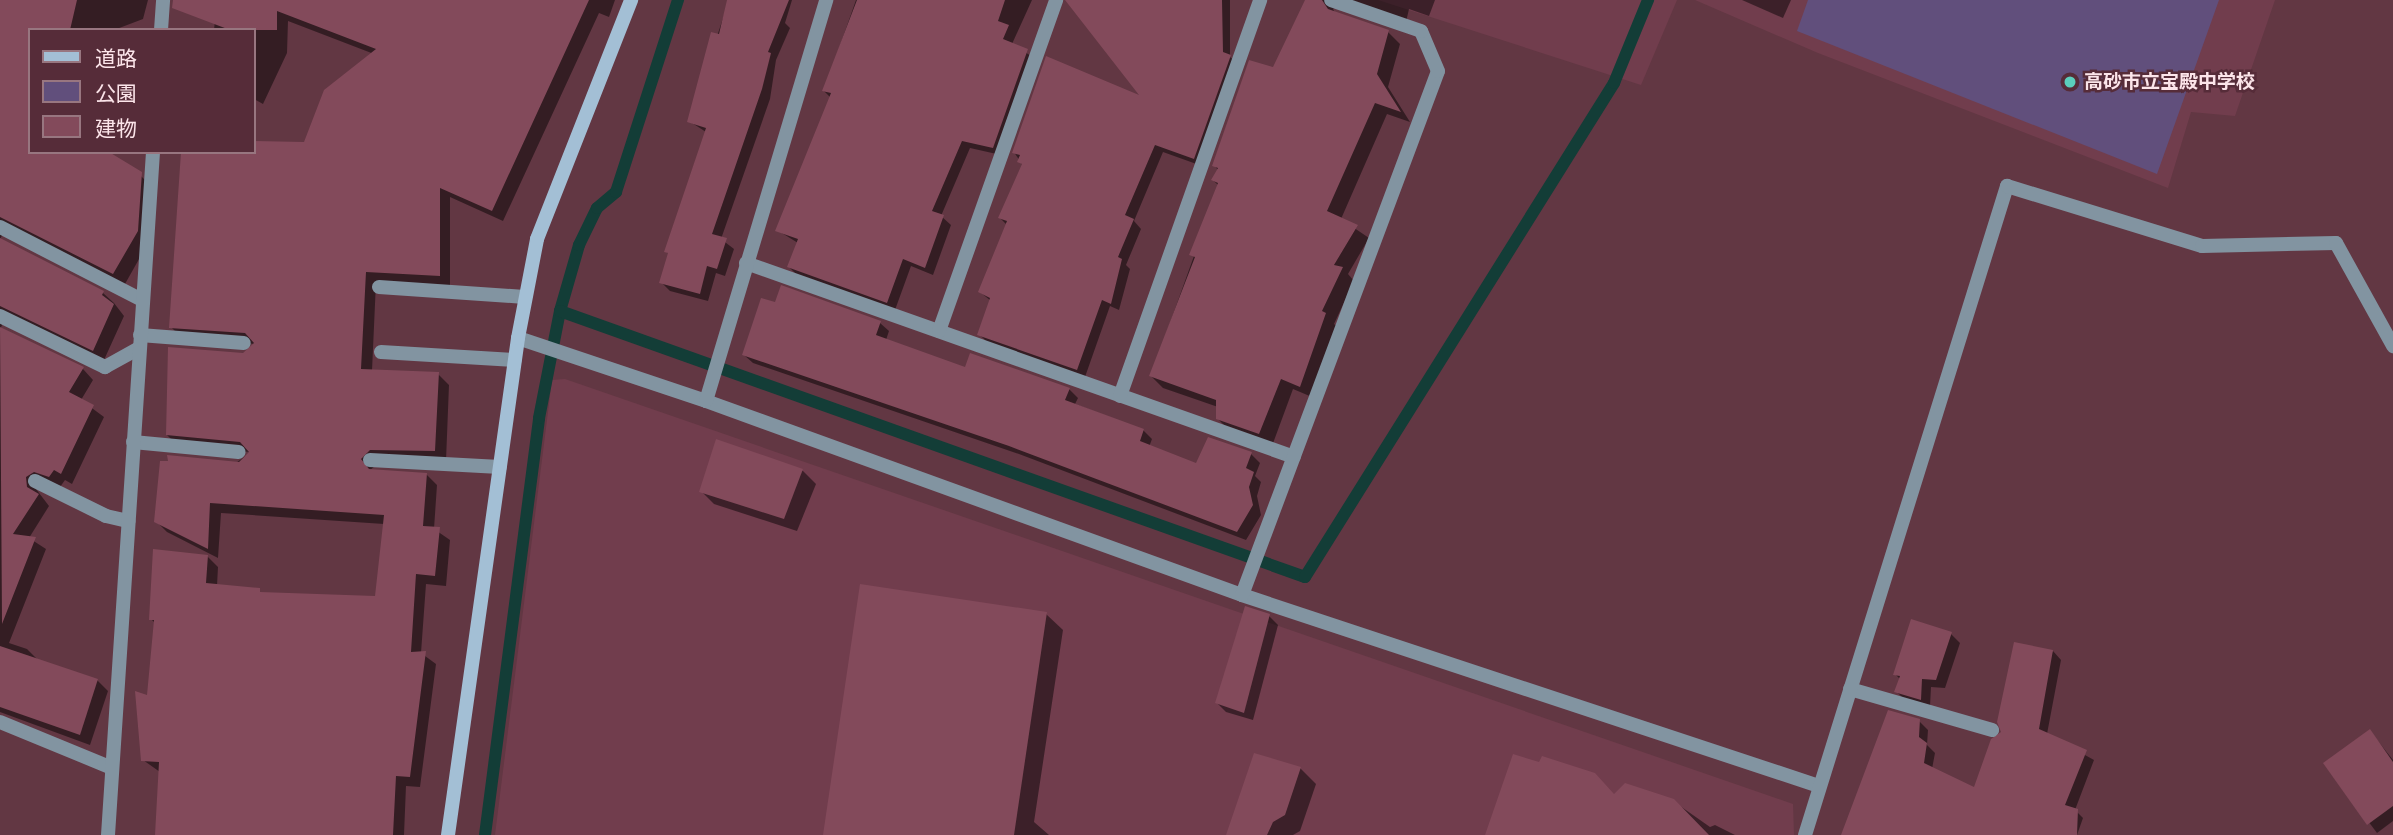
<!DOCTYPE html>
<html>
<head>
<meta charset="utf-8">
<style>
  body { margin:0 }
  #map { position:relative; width:2393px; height:835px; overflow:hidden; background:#623743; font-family:"Open Sans","Noto Sans JP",sans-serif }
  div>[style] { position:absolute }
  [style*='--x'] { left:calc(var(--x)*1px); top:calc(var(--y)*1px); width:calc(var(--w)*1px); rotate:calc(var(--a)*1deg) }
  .built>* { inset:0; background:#713d4d }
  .green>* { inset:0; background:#614f7c }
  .shadow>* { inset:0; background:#0007 }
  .stream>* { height:12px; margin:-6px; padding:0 6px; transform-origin:6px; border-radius:6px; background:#133d37 }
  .building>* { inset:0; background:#834a5b }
  .lane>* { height:14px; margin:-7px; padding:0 7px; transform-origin:7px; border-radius:7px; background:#8294a1 }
  .street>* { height:14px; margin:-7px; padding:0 7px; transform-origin:7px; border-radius:7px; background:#8294a1 }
  .secondary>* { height:14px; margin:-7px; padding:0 7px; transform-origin:7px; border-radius:7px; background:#a3bfd5 }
  .dots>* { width:19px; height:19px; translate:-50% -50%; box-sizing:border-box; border:4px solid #562c39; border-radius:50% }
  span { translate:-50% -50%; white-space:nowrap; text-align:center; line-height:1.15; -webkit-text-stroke:5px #562c39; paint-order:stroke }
  .poi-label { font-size:19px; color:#fce5ea; font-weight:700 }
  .left { translate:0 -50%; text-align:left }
  .legend { position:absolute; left:28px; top:28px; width:228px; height:126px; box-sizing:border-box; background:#562c39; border:2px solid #987680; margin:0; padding:9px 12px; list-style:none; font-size:21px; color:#fce5ea }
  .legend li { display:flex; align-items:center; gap:14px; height:35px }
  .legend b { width:35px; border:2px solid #987680 }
</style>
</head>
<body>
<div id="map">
  <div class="built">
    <div style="clip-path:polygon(1378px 0,1677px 0,1641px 85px)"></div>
    <div style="clip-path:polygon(1695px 0,2275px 0,2235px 116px,2191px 112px,2168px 188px,1818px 53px)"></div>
    <div style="clip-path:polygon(565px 379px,1793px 804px,1794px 835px,495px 835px,552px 380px)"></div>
  </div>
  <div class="green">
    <div style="clip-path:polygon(1808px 0,2219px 0,2157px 174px,1797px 31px)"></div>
  </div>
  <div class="shadow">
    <div style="clip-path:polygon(0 0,148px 0,143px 19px,114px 30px,30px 30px,30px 152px,136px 171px,147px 182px,143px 252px,125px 284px,6px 229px,0 239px,103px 293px,114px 303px,124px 316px,104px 360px,6px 318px,0 329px)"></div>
    <div style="clip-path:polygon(217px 0,615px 0,609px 17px,599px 13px,503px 221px,450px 197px,450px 286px,376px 282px,372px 371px,438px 374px,449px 385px,446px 461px,381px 461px,369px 471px,426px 474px,437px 485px,434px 529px,450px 540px,446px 586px,426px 584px,421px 653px,436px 664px,420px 787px,406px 786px,404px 835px,157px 835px,160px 772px,143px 760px,156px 624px,151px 619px,207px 556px,218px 567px,217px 586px,263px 594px,376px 598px,384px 524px,221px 513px,218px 558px,167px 532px,156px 521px,251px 452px,178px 446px,167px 435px,256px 344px,182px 338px,171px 327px,254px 152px,254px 143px,305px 144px,374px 54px,288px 21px,287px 53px,263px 104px,254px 99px,254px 30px,214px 30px)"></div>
    <div style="clip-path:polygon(729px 0,792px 0,785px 23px,790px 28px,776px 60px,770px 99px,721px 239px,734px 249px,725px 276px,716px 273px,708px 301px,670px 291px,661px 282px,669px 254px,666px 251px,706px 132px,689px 121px)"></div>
    <div style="clip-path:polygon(856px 0,1032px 0,1012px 44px,1036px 59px,1001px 155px,970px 148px,941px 216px,951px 225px,933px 275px,911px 266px,895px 310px,797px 275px,789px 267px,798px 243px,777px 230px,831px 98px,824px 91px)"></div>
    <div style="clip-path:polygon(1066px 0,1230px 0,1230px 57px,1238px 64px,1202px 166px,1163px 152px,1134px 221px,1141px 229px,1126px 265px,1130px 269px,1119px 310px,1110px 306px,1085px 377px,987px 342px,979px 334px,991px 301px,980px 292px,1007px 225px,1000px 218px,1023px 166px,1014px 152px,1144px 99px)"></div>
    <div style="clip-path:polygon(1318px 0,1435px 0,1429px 16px,1409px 9px,1406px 22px,1347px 2px,1333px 9px,1335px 13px,1388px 32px,1400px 44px,1388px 87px,1410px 122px,1387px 114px,1341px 219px,1369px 238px,1348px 274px,1354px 281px,1334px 324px,1338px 327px,1312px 397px,1293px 389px,1272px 446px,1230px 431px,1217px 418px,1218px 407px,1163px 388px,1151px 376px,1219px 186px,1213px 180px,1218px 170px,1214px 165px)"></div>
    <div style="clip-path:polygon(1742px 0,1791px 0,1783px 18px)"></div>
    <div style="clip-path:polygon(880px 323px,889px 331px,886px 340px,966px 369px,1069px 389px,1078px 398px,1075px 404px,1143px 430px,1152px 439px,1149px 447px,1197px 465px,1209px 439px,1251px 454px,1260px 463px,1255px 476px,1261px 482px,1257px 496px,1261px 515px,1246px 540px,1019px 454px,753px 363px,744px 355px)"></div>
    <div style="clip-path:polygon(0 329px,83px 369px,93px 380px,81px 400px,104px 417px,72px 484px,65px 480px,60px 487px,36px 489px,49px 506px,29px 538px,46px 549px,9px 643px,27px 649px,38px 660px,97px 680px,108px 691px,90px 745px,0 712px)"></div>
    <div style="clip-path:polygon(717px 441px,803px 471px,816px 484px,797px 531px,714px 504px,701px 491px)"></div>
    <div style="clip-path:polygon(1046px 614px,1063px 630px,1034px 822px,1049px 835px,825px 835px)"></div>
    <div style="clip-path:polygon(1269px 616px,1278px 625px,1253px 720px,1226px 712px,1217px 703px)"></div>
    <div style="clip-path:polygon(1951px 634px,1960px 643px,1945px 688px,1931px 687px,1930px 707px,1905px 700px,1896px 691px,1900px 679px,1895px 674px)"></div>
    <div style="clip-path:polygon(2053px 651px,2061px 660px,2047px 734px,2094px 760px,2075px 810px,2083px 818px,2077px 835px,1842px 835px,1919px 721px,1928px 730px,1927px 745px,1935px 753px,1932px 769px,1975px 789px)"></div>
    <div style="clip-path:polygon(2370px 731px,2393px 760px,2393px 821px,2377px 833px,2325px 764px)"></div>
    <div style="clip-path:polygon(1300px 768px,1316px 784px,1300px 831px,1293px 835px,1227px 835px)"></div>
    <div style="clip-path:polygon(1615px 796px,1673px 801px,1710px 827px,1715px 825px,1735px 835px,1487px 835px)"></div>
  </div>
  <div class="stream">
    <div style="--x:560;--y:311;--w:69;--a:-73.9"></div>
    <div style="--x:579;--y:245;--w:41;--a:-64.1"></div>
    <div style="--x:597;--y:208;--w:25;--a:-40"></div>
    <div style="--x:616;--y:192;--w:202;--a:-72.1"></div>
    <div style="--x:485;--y:835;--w:420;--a:-82.6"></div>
    <div style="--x:539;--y:418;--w:109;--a:-78.9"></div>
    <div style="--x:560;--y:311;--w:791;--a:19.65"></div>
    <div style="--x:1305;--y:577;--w:583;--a:-57.97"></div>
    <div style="--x:1614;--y:83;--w:90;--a:-67.7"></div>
  </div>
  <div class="building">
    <div style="clip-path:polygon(0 0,77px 0,70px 30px,30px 30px,30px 152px,109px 152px,142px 172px,138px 231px,113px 274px,0 217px)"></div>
    <div style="clip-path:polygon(173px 0,589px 0,492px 211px,440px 188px,440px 276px,366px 272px,361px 369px,439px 372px,435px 451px,370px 450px,361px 459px,369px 469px,427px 473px,423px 526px,440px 527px,435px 576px,416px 574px,411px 652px,426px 651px,410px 777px,396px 776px,393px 835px,155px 835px,159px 762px,141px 761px,135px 691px,147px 695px,154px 620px,149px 620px,153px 549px,208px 555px,206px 583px,260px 588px,260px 592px,375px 596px,384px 515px,210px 503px,208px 549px,154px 522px,160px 461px,168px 461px,167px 455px,239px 462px,249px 452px,240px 442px,166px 435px,168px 347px,243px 353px,254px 343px,245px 333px,169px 328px,181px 152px,254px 152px,254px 141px,304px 142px,324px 90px,376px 49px,277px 11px,277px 30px,230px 30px,172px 8px)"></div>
    <div style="clip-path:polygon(727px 0,789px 0,768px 52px,771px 53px,762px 89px,712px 234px,727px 238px,717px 269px,707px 266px,700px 294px,659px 283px,668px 253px,664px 252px,706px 128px,687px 122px,711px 32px,719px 34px)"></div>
    <div style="clip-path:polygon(857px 0,1005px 0,998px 21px,1009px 25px,1003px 39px,1028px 49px,993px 148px,962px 141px,932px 211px,944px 215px,925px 268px,903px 259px,887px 303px,787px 267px,798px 239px,775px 231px,831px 93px,822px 91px)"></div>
    <div style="clip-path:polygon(1065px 0,1222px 0,1223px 52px,1231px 55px,1194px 159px,1155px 145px,1125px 215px,1134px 219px,1118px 257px,1122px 259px,1111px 304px,1102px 300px,1077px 370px,977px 335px,990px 298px,978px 292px,1007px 221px,998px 218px,1022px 164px,1017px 162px,1020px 155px,1012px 153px,1046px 56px,1139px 95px)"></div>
    <div style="clip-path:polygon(1305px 0,1322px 0,1328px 9px,1389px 30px,1377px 74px,1401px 112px,1375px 103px,1327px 211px,1358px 225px,1334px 265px,1343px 267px,1322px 311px,1326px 313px,1300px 387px,1281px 379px,1259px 434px,1216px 419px,1216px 400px,1149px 376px,1195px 257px,1189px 255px,1218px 183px,1211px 180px,1218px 168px,1212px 166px,1249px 60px,1273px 67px)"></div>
    <div style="clip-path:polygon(0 238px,104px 291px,102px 295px,114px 304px,93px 351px,0 306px)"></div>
    <div style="clip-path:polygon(781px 285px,881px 321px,876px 335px,965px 367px,970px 353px,1070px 388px,1065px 400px,1144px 429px,1140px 441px,1196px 463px,1208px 437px,1252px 452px,1246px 468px,1254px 472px,1249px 487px,1253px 505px,1237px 532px,1009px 446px,742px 355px,761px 298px,775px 302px)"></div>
    <div style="clip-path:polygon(0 327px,84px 367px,69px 392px,94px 405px,61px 474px,54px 470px,49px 477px,34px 472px,26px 477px,27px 487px,39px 494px,13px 534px,36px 537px,2px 624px)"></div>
    <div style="clip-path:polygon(716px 439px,803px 469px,784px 519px,699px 492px)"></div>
    <div style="clip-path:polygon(860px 584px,1047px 612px,1014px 835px,823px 835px)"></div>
    <div style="clip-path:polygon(1245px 606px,1270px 614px,1244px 713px,1215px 703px)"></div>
    <div style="clip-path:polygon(1911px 619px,1952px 632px,1936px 680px,1922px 679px,1921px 700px,1894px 692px,1900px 676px,1893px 675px)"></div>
    <div style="clip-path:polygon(2014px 642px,2053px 650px,2039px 729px,2087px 750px,2065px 805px,2078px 809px,2077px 835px,1841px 835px,1888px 710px,1920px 719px,1919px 737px,1927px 743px,1924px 763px,1974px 787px,1991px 739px,2001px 732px,1997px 722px)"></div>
    <div style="clip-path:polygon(0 646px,98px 679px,80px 735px,0 707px)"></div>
    <div style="clip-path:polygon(2370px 729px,2393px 762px,2393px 806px,2367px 825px,2323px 763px)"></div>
    <div style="clip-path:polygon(1254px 753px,1301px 767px,1285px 815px,1273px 822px,1267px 835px,1226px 835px)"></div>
    <div style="clip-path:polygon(1513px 754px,1539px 762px,1542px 756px,1595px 773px,1614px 794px,1625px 783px,1674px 799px,1709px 835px,1485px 835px)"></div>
  </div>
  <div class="lane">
    <div style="--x:1850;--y:689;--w:148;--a:16.1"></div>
  </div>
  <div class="street">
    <div style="--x:161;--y:30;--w:30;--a:-86"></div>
    <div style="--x:0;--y:227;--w:160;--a:27.2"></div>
    <div style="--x:746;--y:263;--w:581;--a:19.49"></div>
    <div style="--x:379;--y:287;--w:146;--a:3.9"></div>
    <div style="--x:0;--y:316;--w:117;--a:25.9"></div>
    <div style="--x:105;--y:367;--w:39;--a:-29"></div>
    <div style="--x:939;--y:331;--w:351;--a:-70.5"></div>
    <div style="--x:140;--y:335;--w:104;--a:4.4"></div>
    <div style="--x:518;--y:338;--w:198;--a:18.5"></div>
    <div style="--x:706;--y:401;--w:570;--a:19.9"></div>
    <div style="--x:1242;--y:595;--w:608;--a:18.32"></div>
    <div style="--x:381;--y:352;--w:134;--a:3.4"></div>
    <div style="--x:1120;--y:396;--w:420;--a:-70.5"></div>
    <div style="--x:706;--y:401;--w:419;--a:-73.3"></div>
    <div style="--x:133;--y:442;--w:106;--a:5.4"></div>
    <div style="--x:370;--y:460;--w:130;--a:3.1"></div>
    <div style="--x:35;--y:481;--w:79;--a:26.2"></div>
    <div style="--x:106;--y:516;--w:23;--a:13"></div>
    <div style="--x:1242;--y:595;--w:559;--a:-69.49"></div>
    <div style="--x:1438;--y:71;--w:43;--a:-113"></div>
    <div style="--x:1421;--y:31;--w:95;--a:-161"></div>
    <div style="--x:0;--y:722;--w:121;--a:22.3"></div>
    <div style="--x:108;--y:835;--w:684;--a:-86.23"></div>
    <div style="--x:1805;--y:835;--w:680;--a:-72.71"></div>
    <div style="--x:2007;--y:186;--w:204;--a:17.1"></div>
    <div style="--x:2202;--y:246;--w:134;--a:-1.3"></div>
    <div style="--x:2336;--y:243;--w:118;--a:61"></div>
  </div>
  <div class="secondary">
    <div style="--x:448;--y:835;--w:502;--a:-81.98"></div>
    <div style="--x:518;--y:338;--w:101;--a:-79.1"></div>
    <div style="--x:537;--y:239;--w:257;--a:-68.5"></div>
  </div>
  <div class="dots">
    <div style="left:2070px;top:82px;background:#5bcebc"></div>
  </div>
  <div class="poi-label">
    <span class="left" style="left:2084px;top:82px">高砂市立宝殿中学校</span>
  </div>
  <ul class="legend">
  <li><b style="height:9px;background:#a3bfd5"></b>道路</li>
  <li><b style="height:19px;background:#614f7c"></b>公園</li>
  <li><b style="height:19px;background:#834a5b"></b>建物</li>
  </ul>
</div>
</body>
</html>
